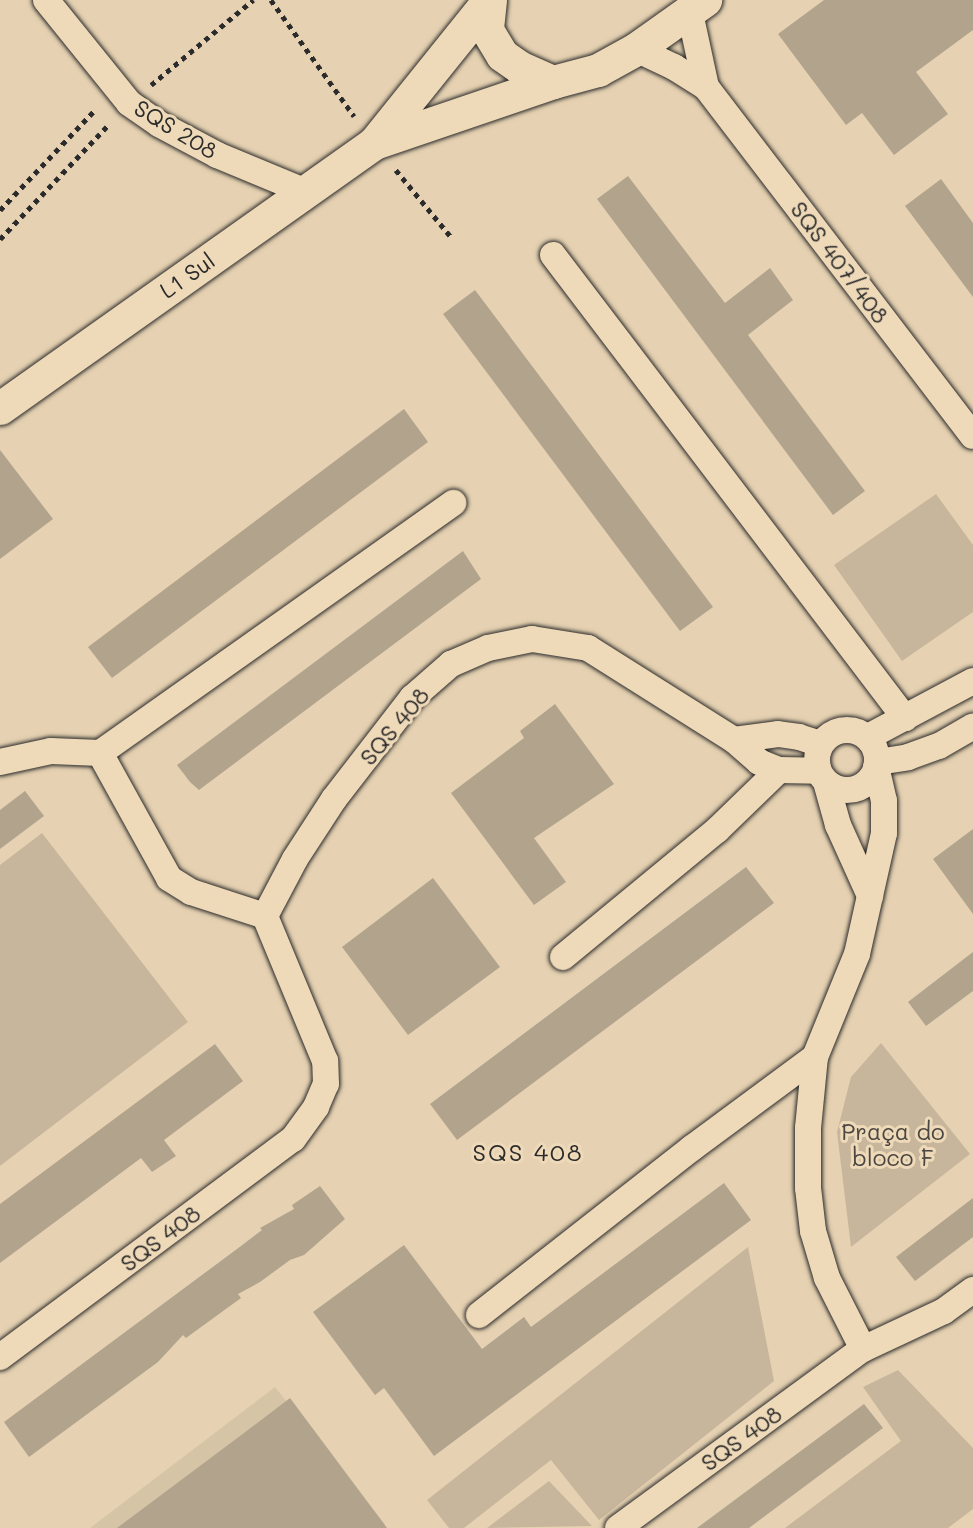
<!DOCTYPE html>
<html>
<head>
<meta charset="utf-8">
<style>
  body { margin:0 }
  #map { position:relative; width:973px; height:1528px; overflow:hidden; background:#e6d2b2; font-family:Mali,sans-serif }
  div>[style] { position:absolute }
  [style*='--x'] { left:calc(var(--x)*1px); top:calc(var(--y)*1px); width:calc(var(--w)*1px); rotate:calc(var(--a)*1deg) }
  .built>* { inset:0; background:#d6c4a7 }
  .green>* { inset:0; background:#c8b69c }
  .building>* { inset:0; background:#b2a38d }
  .path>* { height:4.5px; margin-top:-2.25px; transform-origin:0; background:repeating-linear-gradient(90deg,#2b2b2b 0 5px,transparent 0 10px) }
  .roads { filter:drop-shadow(0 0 2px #2b2b2b) drop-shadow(0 0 2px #2b2b2b) }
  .minor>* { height:26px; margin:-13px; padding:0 13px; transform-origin:13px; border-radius:13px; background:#eed9b8 }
  .minor>.ring { margin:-13px; padding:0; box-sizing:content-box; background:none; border:26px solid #eed9b8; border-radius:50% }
  .tertiary>* { height:33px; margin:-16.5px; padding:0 16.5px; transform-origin:16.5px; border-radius:16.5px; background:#eed9b8 }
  span { translate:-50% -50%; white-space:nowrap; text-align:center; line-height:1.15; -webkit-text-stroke:6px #eed9b8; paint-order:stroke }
  .street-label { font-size:23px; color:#2b2b2b }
  .park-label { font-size:23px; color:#4a4742 }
  .neighbourhood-label { font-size:24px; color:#2b2b2b; letter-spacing:2px }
</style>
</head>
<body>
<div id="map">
  <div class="built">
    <div style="clip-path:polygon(275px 1387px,385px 1524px,380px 1528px,90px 1528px)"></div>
  </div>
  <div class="green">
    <div style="clip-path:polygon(936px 494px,973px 545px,973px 612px,902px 661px,834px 565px)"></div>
    <div style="clip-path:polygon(42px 833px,188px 1022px,0 1166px,0 865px)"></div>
    <div style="clip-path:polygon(881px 1043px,970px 1154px,851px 1247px,837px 1132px,851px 1077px)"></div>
    <div style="clip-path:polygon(748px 1247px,774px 1381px,599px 1520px,551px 1460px,464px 1528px,449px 1528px,427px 1500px)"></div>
    <div style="clip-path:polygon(898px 1370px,973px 1448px,973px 1509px,948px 1528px,785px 1528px,901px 1441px,863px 1387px)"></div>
    <div style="clip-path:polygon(549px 1481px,592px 1526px,487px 1528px)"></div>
  </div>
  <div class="building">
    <div style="clip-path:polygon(824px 0,973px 0,973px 30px,916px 72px,948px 114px,894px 155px,862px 113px,846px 125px,778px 34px)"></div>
    <div style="clip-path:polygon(628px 176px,725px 303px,770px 268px,793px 300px,748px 335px,865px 491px,833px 515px,597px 199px)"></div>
    <div style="clip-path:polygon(941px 179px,973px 223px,973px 297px,905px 206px)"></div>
    <div style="clip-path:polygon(475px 290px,713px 607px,680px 631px,443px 314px)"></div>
    <div style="clip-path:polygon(404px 409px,428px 442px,112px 678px,88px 647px)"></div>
    <div style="clip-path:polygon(0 450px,53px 519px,0 559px)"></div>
    <div style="clip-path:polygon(463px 551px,481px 579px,199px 790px,190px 782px,177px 765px)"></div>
    <div style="clip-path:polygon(555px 704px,614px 784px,534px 838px,566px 882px,534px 905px,451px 793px,524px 738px,520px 731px)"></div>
    <div style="clip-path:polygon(25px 791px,44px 816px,0 849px,0 810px)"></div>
    <div style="clip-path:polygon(973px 829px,973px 914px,933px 859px)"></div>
    <div style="clip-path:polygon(746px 867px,774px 903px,457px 1140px,430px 1104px)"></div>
    <div style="clip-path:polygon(433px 878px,500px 967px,408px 1035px,342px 947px)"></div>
    <div style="clip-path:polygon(973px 952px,973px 991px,926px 1026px,908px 1002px)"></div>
    <div style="clip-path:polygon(215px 1044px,243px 1081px,164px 1140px,176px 1156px,152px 1172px,141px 1158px,0 1263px,0 1204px)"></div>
    <div style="clip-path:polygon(724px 1183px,751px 1220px,434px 1456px,384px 1388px,375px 1395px,313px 1312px,404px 1245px,482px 1349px,524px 1317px,531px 1327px)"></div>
    <div style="clip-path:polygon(320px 1186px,345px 1219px,304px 1255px,290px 1260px,260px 1282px,238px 1294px,241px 1298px,186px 1338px,183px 1335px,158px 1362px,29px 1457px,4px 1422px,241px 1246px,262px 1230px,260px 1228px,294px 1209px,292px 1205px)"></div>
    <div style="clip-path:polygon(973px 1198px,973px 1237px,915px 1281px,896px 1257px)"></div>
    <div style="clip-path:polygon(290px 1398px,387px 1528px,117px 1528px,244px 1433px)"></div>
    <div style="clip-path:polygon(864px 1404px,883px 1428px,749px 1528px,697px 1528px)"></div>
  </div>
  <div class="path">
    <div style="--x:271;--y:0;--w:143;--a:54.4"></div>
    <div style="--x:151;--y:85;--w:133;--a:-39.8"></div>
    <div style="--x:396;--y:170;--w:88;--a:50.5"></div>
    <div style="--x:0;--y:210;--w:139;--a:-46.5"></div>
    <div style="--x:0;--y:239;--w:158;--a:-46.5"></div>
  </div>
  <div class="roads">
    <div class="minor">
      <div style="--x:46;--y:0;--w:132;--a:51.1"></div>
      <div style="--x:129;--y:103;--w:37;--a:35"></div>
      <div style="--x:159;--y:124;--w:66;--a:28.1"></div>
      <div style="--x:217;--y:155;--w:94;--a:22.5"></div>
      <div style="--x:690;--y:13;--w:76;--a:77.8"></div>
      <div style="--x:636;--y:49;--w:42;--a:25.3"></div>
      <div style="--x:674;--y:67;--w:38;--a:32"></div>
      <div style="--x:706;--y:87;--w:439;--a:52.6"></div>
      <div style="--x:553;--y:255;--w:582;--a:52.76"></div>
      <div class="ring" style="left:817px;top:730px;width:34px;height:34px"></div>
      <div style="--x:868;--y:737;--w:119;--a:-28.1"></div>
      <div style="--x:734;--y:740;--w:44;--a:-7.8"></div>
      <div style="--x:778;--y:734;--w:21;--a:8"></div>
      <div style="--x:799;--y:737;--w:22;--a:18"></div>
      <div style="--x:0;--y:762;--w:52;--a:-12.2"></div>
      <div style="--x:51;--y:751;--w:49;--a:2.3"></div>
      <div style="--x:878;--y:762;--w:30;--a:-9"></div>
      <div style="--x:908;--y:757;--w:33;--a:-20"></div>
      <div style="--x:939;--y:746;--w:39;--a:-30"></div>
      <div style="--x:826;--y:782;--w:45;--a:74.4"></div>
      <div style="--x:838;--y:825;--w:78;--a:65.7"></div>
      <div style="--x:265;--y:916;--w:78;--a:-162"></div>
      <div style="--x:191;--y:892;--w:26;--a:-148"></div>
      <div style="--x:169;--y:878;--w:143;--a:-118.9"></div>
      <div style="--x:100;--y:753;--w:433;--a:-35.3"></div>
      <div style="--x:563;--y:957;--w:200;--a:-39.5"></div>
      <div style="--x:717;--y:830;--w:86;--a:-44.1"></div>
      <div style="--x:479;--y:1315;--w:271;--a:-38.1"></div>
      <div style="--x:692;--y:1148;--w:153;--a:-36.5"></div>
      <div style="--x:863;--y:1349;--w:89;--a:-25.1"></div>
      <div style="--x:944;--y:1311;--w:36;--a:-36"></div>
      <div style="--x:0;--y:1357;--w:365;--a:-36.7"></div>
      <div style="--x:293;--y:1139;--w:39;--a:-54"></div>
      <div style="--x:316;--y:1107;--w:25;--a:-67"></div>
      <div style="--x:326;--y:1084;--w:23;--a:-92"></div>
      <div style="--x:325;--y:1061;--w:157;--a:-112.5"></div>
      <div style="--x:265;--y:916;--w:64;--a:-62.2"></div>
      <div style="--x:295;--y:859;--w:72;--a:-57"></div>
      <div style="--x:334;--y:799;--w:128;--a:-52.3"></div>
      <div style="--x:412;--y:698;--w:52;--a:-41.1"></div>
      <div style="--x:451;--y:664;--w:40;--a:-23.4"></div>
      <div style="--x:488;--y:648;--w:45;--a:-11.6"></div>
      <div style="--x:532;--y:639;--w:57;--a:9.1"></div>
      <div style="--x:588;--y:648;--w:173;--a:32.2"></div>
      <div style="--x:734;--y:740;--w:33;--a:41"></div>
      <div style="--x:759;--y:762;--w:22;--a:22"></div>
      <div style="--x:779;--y:770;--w:39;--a:1"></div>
      <div style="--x:618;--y:1528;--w:303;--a:-36.2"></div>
      <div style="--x:863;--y:1349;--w:80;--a:-116.9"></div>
      <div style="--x:827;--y:1278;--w:49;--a:-106.6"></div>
      <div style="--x:813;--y:1231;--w:43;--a:-96.6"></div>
      <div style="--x:808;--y:1188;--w:60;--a:-90"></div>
      <div style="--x:808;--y:1128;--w:71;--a:-84.4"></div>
      <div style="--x:815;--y:1057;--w:111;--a:-67.8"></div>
      <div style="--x:857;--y:954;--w:124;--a:-77.4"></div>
      <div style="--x:884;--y:833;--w:32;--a:-90"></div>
      <div style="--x:884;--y:801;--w:35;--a:-103"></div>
    </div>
    <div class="tertiary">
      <div style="--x:490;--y:0;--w:30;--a:96"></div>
      <div style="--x:487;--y:30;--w:29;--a:59"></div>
      <div style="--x:502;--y:55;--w:21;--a:35"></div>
      <div style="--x:519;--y:67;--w:37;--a:24"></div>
      <div style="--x:553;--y:82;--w:47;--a:-14.9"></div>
      <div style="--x:598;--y:70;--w:43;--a:-28.9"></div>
      <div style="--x:636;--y:49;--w:85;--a:-35.4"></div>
      <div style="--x:374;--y:143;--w:184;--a:-51.2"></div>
      <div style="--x:0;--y:408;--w:458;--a:-35.3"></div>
      <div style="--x:374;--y:143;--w:189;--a:-18.8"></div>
    </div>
  </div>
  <div class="street-label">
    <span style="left:176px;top:129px;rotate:31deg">SQS 208</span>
    <span style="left:840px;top:262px;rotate:53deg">SQS 407/408</span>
    <span style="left:187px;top:275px;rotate:-35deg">L1 Sul</span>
    <span style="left:394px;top:726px;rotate:-50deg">SQS 408</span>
    <span style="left:160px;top:1238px;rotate:-37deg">SQS 408</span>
    <span style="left:741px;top:1438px;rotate:-36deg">SQS 408</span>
  </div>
  <div class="park-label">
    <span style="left:893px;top:1144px">Praça do<br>bloco F</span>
  </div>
  <div class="neighbourhood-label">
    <span style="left:528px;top:1152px">SQS 408</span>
  </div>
</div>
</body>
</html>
